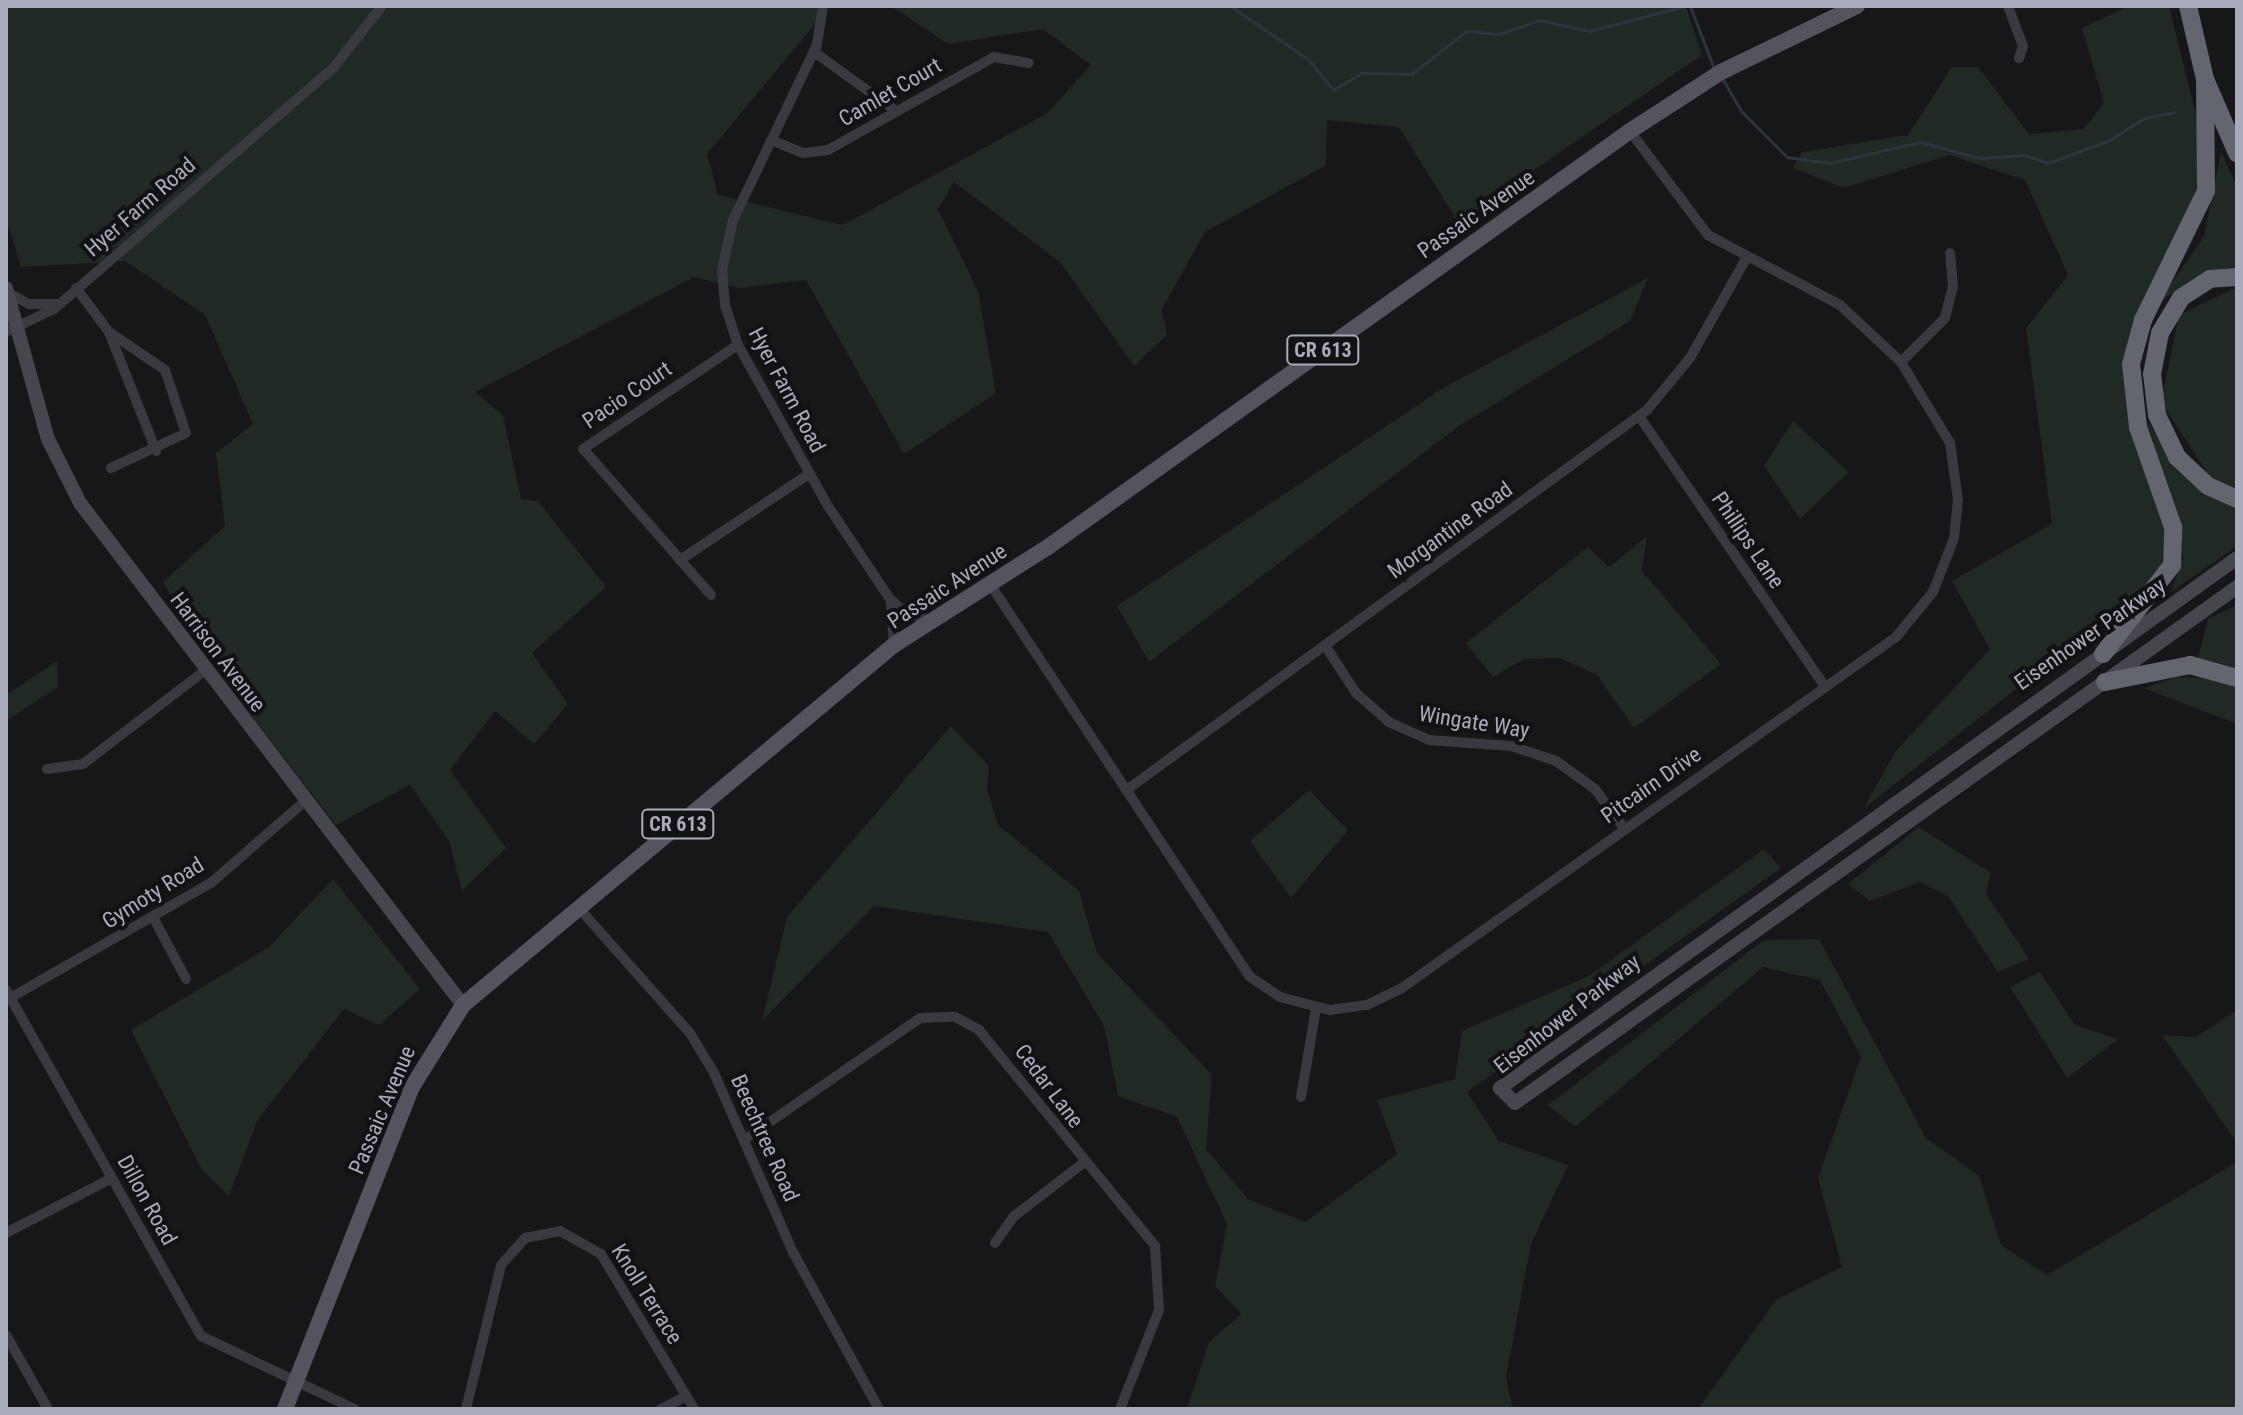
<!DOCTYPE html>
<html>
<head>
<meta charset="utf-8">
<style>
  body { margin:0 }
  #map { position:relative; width:2243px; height:1415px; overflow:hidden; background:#171719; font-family:"Roboto Condensed",sans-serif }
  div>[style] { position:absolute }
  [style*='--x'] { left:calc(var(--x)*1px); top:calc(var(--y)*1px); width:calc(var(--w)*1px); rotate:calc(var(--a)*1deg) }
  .green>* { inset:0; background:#202923 }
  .stream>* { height:3px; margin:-1.5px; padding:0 1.5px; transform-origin:1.5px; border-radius:1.5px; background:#2c343d }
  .street>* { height:10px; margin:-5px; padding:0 5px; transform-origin:5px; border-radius:5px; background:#393a40 }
  .secondary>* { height:14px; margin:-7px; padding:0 7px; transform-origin:7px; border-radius:7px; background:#45464e }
  .primary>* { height:16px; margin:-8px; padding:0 8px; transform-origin:8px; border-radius:8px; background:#53545d }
  .highway>* { height:18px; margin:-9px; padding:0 9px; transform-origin:9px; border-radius:9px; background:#63656f }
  span { translate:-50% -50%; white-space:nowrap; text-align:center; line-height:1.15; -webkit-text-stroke:8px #121214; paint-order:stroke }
  .shield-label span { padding:2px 6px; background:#121214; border:2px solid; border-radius:6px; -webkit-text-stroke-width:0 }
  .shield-label { font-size:20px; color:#a8abb9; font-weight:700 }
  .street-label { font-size:22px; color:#a8abb9 }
  .frame { position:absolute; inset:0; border:8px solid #a8abb9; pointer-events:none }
</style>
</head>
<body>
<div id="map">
  <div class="green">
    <div style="clip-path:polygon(6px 6px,830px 6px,707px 154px,718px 195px,843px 225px,1046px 114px,1091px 65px,1043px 29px,948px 44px,891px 6px,1686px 6px,1702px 55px,1458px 222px,1399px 127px,1327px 120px,1326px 165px,1205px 232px,1162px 309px,1167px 335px,1134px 366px,1060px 262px,954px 182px,938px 209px,978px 291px,996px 393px,904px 454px,806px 280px,739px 288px,694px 277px,475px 392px,503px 415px,521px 499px,538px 501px,606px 587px,532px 653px,568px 704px,534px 744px,495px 711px,450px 770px,506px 848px,462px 891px,449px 841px,410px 785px,336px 825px,222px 677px,163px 582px,225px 526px,216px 453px,253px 424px,205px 315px,125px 261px,21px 267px,6px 218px)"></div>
    <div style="clip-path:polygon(2129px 6px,2169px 6px,2203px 143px,2192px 214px,2126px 354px,2167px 530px,2159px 577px,1863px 809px,1896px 751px,1990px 649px,1952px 581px,2052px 524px,2026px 328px,2068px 275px,2025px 180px,1949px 155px,1844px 188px,1793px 168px,1802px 152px,1908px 135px,1952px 67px,1978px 67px,2029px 134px,2084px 129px,2104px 103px,2082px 28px)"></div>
    <div style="clip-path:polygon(2221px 152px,2237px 187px,2237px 271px,2187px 283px,2159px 302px,2204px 236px)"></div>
    <div style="clip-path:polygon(1648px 278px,1630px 321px,1459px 426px,1149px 662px,1117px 606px,1443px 388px)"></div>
    <div style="clip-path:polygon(2237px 287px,2237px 488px,2211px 479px,2161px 402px,2179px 315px)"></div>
    <div style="clip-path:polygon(2147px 420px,2177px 468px,2237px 507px,2237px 546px,2171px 592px,2183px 556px)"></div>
    <div style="clip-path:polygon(1793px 421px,1849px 472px,1800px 519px,1764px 466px)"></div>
    <div style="clip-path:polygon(1647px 536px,1642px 571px,1721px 664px,1634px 728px,1597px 675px,1560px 658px,1524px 659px,1493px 677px,1466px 643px,1588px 547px,1609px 567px)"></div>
    <div style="clip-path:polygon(2237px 605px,2237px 671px,2198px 658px,2208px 619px)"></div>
    <div style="clip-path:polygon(57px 661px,58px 687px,6px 721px,6px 695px)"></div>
    <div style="clip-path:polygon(2177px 677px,2218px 678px,2237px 688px,2237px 724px,2144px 688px)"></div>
    <div style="clip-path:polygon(951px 726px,989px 766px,987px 790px,998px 825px,1079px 891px,1097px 953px,1212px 1075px,1206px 1149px,1248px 1199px,1305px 1222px,1397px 1154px,1377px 1100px,1455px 1079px,1462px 1031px,1589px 976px,1764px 849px,1781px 868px,1467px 1092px,1499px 1141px,1568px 1165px,1531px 1244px,1506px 1377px,1513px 1409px,1187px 1409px,1209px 1342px,1241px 1314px,1215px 1286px,1227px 1224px,1177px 1117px,1118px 1096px,1104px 1026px,1048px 932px,874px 906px,762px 1021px,787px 917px)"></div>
    <div style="clip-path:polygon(1309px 790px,1348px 830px,1291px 898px,1250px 841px)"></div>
    <div style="clip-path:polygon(1919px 827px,1991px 873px,1986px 894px,2029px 959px,1998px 972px,1948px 896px,1920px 882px,1870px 901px,1848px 884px)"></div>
    <div style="clip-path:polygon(333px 879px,420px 989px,379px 1025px,344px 1009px,257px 1121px,229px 1196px,202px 1170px,131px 1030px,269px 947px)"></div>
    <div style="clip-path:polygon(1819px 939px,1926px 1138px,1979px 1176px,2001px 1245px,2047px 1275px,2237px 1162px,2237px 1409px,1698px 1409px,1776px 1300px,1842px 1267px,1818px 1178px,1861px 1057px,1820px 980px,1763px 967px,1575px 1127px,1548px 1105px,1764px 940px)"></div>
    <div style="clip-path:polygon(2040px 972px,2075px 1025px,2118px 1039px,2067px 1078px,2010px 987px)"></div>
    <div style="clip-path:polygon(2237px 1010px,2237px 1143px,2162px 1035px,2196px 1037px)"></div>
  </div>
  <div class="stream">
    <div style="--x:1230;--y:6;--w:94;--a:34.2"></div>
    <div style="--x:1308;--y:59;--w:40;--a:51"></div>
    <div style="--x:1333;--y:90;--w:33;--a:-31"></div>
    <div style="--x:1361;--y:73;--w:51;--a:1.1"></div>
    <div style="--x:1412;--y:74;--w:69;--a:-38.5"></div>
    <div style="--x:1466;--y:31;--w:34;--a:5"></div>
    <div style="--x:1500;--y:34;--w:41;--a:-19.7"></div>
    <div style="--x:1539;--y:20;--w:51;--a:12.4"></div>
    <div style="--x:1589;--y:31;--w:99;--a:-14.6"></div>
    <div style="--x:1690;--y:6;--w:67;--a:69.1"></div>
    <div style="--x:1722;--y:78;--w:39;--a:60"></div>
    <div style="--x:1742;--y:112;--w:64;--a:45"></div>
    <div style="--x:1787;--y:157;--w:43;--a:7.9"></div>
    <div style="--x:1830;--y:163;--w:92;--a:-13.1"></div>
    <div style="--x:1920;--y:142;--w:62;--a:14.9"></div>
    <div style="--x:1980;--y:158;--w:44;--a:-3.9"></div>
    <div style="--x:2024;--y:155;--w:25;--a:18"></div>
    <div style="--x:2048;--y:163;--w:66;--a:-20.4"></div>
    <div style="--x:2110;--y:140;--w:40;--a:-32.9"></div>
    <div style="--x:2144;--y:118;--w:31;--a:-11"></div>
  </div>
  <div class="street">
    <div style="--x:823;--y:6;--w:39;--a:99"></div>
    <div style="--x:817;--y:45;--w:194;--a:115.6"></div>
    <div style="--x:733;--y:220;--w:51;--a:102.4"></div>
    <div style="--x:722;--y:270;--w:35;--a:85"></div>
    <div style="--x:725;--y:305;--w:42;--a:72"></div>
    <div style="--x:738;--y:345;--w:184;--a:60.8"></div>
    <div style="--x:828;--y:506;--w:112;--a:56.3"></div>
    <div style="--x:890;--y:599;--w:22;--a:43"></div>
    <div style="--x:906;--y:614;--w:26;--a:13"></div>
    <div style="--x:2008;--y:6;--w:43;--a:69.4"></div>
    <div style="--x:2023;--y:46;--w:13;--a:108"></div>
    <div style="--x:814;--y:52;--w:101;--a:35.7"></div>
    <div style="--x:771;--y:140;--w:35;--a:22"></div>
    <div style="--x:804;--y:153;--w:24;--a:-7"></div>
    <div style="--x:828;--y:150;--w:190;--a:-29.3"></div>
    <div style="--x:994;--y:57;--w:35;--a:10"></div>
    <div style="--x:76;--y:288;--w:55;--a:53.1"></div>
    <div style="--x:109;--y:332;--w:128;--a:68.4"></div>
    <div style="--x:7;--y:292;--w:25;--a:29"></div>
    <div style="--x:29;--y:304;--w:29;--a:0"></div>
    <div style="--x:6;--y:332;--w:53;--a:-25.6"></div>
    <div style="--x:54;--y:309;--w:370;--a:-40.8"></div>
    <div style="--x:334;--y:67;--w:78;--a:-51.8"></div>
    <div style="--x:109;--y:332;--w:68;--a:34.2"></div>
    <div style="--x:165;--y:370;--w:66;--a:71.6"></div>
    <div style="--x:186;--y:433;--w:83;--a:155"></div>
    <div style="--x:1901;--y:362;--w:62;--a:-45"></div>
    <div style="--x:1945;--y:318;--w:32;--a:-76"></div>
    <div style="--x:1953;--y:287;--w:34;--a:-95"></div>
    <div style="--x:1639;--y:416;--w:329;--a:55.5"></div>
    <div style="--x:680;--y:560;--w:155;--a:-33.7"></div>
    <div style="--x:990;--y:584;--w:470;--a:56.5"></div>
    <div style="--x:1249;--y:976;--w:37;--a:34"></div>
    <div style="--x:1280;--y:997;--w:52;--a:14.6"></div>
    <div style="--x:1330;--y:1010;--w:37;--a:-8"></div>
    <div style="--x:1367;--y:1005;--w:39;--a:-26"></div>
    <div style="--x:1402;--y:988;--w:606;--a:-35.39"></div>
    <div style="--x:1896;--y:637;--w:58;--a:-50.6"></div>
    <div style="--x:1933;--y:592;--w:58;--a:-68.7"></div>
    <div style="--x:1954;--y:538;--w:38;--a:-84"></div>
    <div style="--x:1958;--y:500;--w:58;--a:-98"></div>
    <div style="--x:1950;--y:443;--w:95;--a:-121.2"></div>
    <div style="--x:1901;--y:362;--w:83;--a:-136.9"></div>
    <div style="--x:1840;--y:305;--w:149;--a:-152.1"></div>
    <div style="--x:1708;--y:235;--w:130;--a:-126.9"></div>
    <div style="--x:711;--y:595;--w:194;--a:-131.2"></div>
    <div style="--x:583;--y:449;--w:187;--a:-33.9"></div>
    <div style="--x:891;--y:601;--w:44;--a:86.1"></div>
    <div style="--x:1326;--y:647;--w:55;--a:56.9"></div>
    <div style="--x:1356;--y:693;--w:44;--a:41.3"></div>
    <div style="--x:1389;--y:722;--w:44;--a:24.2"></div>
    <div style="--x:1429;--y:740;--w:82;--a:4.2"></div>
    <div style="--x:1511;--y:746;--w:47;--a:18.4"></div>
    <div style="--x:1556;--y:761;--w:48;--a:35.7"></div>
    <div style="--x:1595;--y:789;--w:49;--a:53.4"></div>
    <div style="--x:47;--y:769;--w:36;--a:-8"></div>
    <div style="--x:83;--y:764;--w:153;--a:-37.5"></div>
    <div style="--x:1128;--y:789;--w:643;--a:-36.14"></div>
    <div style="--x:1647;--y:410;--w:67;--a:-50.4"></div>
    <div style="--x:1690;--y:358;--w:116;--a:-60.6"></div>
    <div style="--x:578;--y:907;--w:169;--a:48.4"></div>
    <div style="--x:690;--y:1033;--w:47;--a:59"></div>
    <div style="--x:714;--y:1073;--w:198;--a:66.2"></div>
    <div style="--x:794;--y:1254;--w:177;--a:61.3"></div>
    <div style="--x:154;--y:919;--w:68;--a:61.9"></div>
    <div style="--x:6;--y:990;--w:397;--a:60.6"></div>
    <div style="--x:201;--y:1336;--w:170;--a:25.4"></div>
    <div style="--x:10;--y:998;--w:232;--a:-29.8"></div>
    <div style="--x:211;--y:883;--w:123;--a:-41.1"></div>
    <div style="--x:1301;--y:1097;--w:90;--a:-80.4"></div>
    <div style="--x:744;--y:1140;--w:214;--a:-34.7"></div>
    <div style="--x:920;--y:1018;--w:35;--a:-2"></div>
    <div style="--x:955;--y:1017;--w:27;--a:28"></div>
    <div style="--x:979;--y:1030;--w:279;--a:50.8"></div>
    <div style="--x:1155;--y:1246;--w:64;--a:86.4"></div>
    <div style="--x:1159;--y:1310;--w:106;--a:111.5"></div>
    <div style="--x:6;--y:1233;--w:119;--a:-27.4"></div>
    <div style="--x:995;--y:1243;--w:32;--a:-55"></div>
    <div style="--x:1013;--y:1217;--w:87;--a:-37.5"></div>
    <div style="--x:6;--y:1335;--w:85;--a:60.4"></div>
    <div style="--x:466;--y:1409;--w:148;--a:-76.3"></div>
    <div style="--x:501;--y:1265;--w:36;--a:-48"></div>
    <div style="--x:525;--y:1238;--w:36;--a:-11"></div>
    <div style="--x:560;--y:1231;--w:47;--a:29.3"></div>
    <div style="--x:601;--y:1254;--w:181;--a:59"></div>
    <div style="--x:661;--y:1409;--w:28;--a:-27"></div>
  </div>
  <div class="secondary">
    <div style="--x:6;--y:288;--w:157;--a:74.5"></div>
    <div style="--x:48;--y:439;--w:72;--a:63.4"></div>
    <div style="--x:80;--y:503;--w:631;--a:52.66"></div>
    <div style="--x:2237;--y:558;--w:908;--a:144.28"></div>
    <div style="--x:1500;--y:1088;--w:21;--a:45"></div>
    <div style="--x:1515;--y:1103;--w:887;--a:-35.55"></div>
  </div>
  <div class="primary">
    <div style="--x:285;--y:1409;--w:346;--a:-68.5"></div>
    <div style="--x:412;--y:1087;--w:97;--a:-58.1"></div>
    <div style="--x:463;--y:1005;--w:562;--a:-39.87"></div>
    <div style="--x:894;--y:645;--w:183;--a:-32.5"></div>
    <div style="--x:1048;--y:547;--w:715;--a:-35.56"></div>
    <div style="--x:1630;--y:131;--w:108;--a:-33"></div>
    <div style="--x:1721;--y:72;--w:151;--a:-25.9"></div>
  </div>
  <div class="highway">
    <div style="--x:2188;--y:6;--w:75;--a:76.9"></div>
    <div style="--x:2205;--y:79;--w:81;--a:66.6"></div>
    <div style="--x:2237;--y:277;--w:27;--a:176"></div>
    <div style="--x:2210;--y:279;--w:35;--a:147"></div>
    <div style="--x:2181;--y:298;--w:41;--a:121"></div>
    <div style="--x:2160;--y:333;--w:42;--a:101"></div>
    <div style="--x:2152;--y:374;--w:41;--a:83"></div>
    <div style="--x:2157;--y:415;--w:47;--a:64.5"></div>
    <div style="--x:2177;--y:457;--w:42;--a:43.1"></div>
    <div style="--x:2208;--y:486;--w:32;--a:24"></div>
    <div style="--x:2103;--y:654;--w:113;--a:-52.2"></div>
    <div style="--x:2172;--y:565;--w:38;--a:-88"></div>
    <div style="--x:2173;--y:527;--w:106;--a:-109.3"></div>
    <div style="--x:2138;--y:427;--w:63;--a:-96.3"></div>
    <div style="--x:2131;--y:364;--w:46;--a:-74.7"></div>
    <div style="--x:2143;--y:320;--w:144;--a:-64"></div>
    <div style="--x:2206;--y:191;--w:112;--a:-90.5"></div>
    <div style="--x:2105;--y:682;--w:87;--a:-11.3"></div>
    <div style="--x:2190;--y:665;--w:49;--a:15.5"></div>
  </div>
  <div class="shield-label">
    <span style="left:1323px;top:350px">CR 613</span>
    <span style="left:678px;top:824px">CR 613</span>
  </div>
  <div class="street-label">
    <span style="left:890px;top:92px;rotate:-30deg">Camlet Court</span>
    <span style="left:140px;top:207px;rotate:-41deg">Hyer Farm Road</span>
    <span style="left:1476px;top:214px;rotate:-35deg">Passaic Avenue</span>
    <span style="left:787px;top:390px;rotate:62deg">Hyer Farm Road</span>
    <span style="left:627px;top:395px;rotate:-34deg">Pacio Court</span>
    <span style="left:1450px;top:530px;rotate:-36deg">Morgantine Road</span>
    <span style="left:1748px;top:540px;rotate:56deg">Phillips Lane</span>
    <span style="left:947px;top:586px;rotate:-33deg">Passaic Avenue</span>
    <span style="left:2090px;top:634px;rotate:-35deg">Eisenhower Parkway</span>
    <span style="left:218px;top:652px;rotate:53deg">Harrison Avenue</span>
    <span style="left:1474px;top:722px;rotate:9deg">Wingate Way</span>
    <span style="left:1651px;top:785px;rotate:-35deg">Pitcairn Drive</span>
    <span style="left:153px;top:893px;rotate:-32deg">Gymoty Road</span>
    <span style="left:1567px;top:1014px;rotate:-38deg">Eisenhower Parkway</span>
    <span style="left:1049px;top:1086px;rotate:53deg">Cedar Lane</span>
    <span style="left:382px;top:1110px;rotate:-67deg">Passaic Avenue</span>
    <span style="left:765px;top:1138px;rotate:66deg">Beechtree Road</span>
    <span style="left:147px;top:1200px;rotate:61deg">Dillon Road</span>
    <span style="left:647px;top:1294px;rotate:58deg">Knoll Terrace</span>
  </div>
  <div class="frame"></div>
</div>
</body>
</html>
